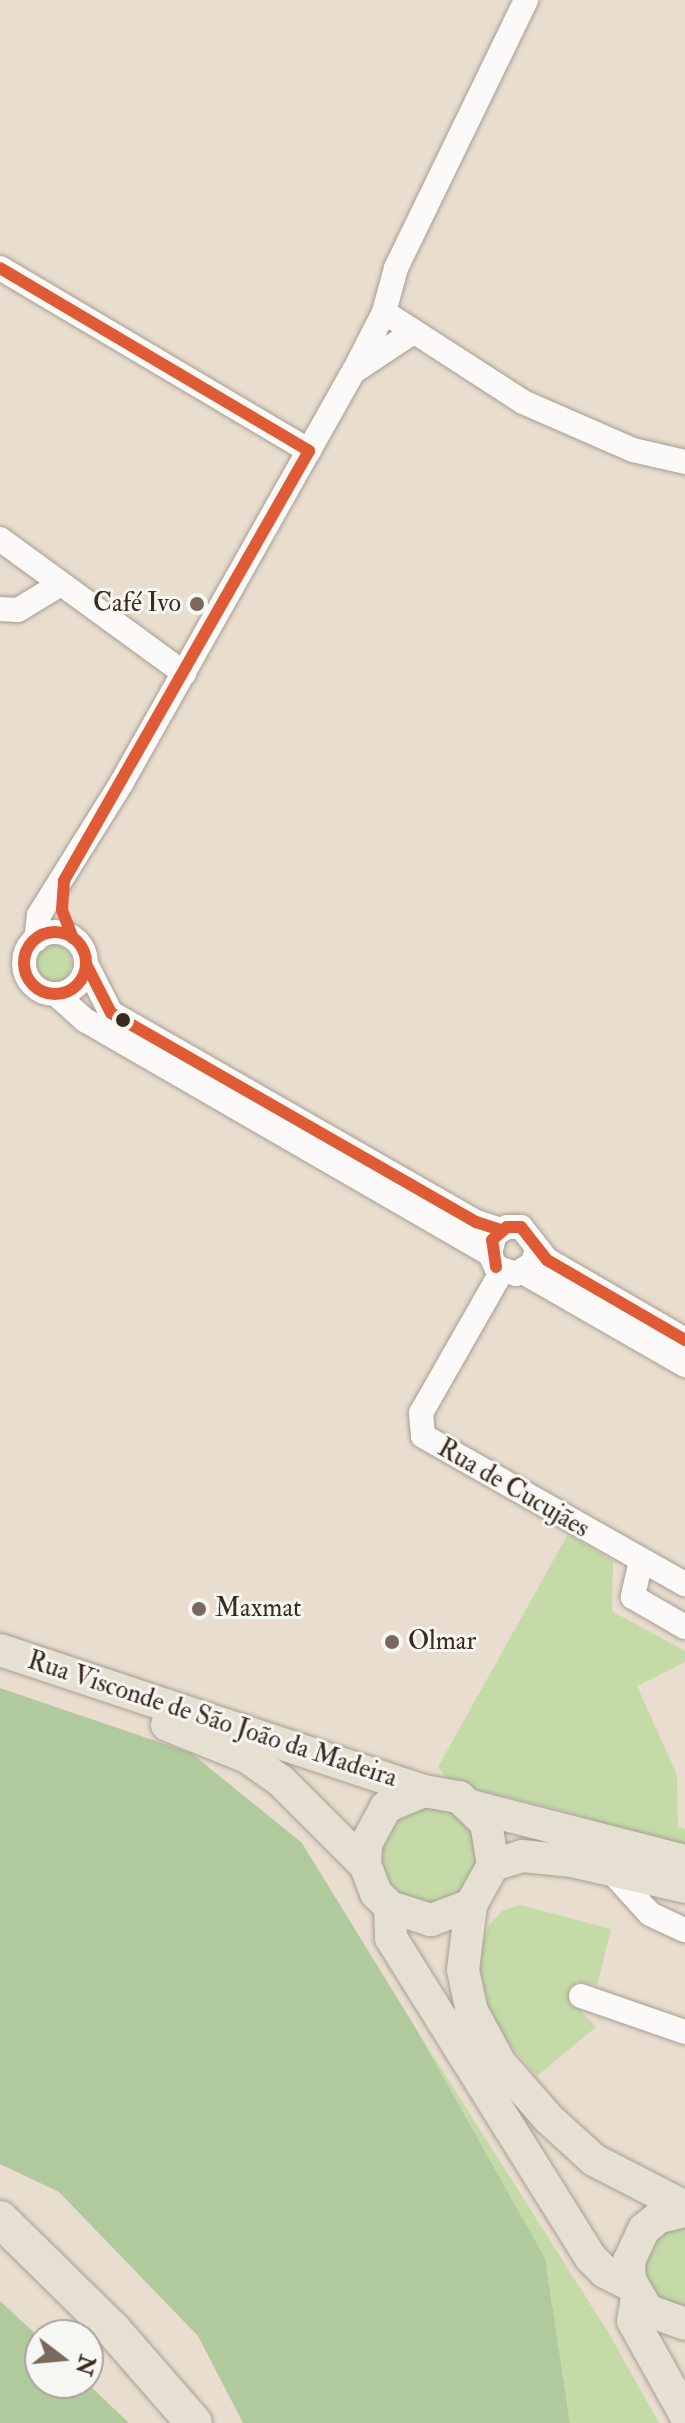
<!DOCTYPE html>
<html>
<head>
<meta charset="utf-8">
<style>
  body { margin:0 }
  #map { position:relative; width:685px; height:2423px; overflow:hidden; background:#e8ddce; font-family:"IM FELL Double Pica",serif }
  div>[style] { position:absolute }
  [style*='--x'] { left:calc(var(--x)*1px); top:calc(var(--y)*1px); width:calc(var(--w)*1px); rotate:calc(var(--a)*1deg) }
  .green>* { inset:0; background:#c4dba8 }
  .round { border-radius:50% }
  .forest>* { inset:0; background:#b1ca9d }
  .roads { filter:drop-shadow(0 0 2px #a69e93) drop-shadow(0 0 2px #a69e93) }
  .minor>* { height:24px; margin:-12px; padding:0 12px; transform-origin:12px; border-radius:12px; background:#fcfaf8 }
  .minor>.ring { margin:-12px; padding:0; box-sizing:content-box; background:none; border:24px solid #fcfaf8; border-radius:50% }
  .major>* { height:32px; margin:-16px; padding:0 16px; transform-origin:16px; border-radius:16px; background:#e6e0d3 }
  .highway>* { height:36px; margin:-18px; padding:0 18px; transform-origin:18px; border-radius:18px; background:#e6e0d3 }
  .bus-1>* { height:12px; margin:-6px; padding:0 6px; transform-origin:6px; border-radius:6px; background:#df5b35 }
  .bus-1>.ring { margin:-6px; padding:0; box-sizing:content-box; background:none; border:12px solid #df5b35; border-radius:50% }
  .dots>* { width:22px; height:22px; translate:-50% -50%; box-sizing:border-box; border:4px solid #f6f6f2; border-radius:50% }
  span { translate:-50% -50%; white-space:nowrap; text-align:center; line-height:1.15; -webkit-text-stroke:6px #f6f6f2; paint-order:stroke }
  .poi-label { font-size:26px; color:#3b2a1e }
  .right { translate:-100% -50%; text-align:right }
  .left { translate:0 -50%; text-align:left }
  .street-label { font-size:26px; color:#3b2a1e }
  .north { position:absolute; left:24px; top:2319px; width:80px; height:80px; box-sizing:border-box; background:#f6f6f2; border:2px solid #aba49d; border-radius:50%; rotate:106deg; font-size:22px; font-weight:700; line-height:32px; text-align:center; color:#3b2a1e }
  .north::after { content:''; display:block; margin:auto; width:28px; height:36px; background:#78695c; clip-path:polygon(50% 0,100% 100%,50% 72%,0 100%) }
</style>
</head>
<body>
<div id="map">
  <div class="green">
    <div class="round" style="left:31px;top:944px;width:40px;height:40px"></div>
    <div style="clip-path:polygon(568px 1534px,613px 1561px,612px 1611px,685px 1651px,685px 1662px,637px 1686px,677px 1775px,678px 1827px,685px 1829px,685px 1849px,568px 1812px,450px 1783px,438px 1767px)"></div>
    <div style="clip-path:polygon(446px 1804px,473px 1823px,484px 1857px,456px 1904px,401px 1903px,378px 1874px,377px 1840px,397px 1812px)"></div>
    <div style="clip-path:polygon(520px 1905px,611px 1929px,597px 1985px,576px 1982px,574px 2003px,596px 2027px,537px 2076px,493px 2025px,478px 1961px,488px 1926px,502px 1911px)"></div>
    <div style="clip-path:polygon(415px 2027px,608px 2332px,659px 2423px,570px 2423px,545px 2258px)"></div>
    <div style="clip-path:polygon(685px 2221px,685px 2313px,663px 2307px,643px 2283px,642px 2254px,649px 2241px)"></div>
  </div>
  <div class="forest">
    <div style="clip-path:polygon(0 1688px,191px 1753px,302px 1843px,415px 2027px,545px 2258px,570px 2423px,243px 2423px,198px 2336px,59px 2192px,0 2164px)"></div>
    <div style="clip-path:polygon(0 2301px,40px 2338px,40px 2383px,87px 2383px,129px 2423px,0 2423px)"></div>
  </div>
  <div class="roads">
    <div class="minor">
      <div style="--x:0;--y:268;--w:359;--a:30.6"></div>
      <div style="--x:384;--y:312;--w:166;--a:32.9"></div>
      <div style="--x:523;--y:402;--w:120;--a:23.6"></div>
      <div style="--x:633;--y:450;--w:53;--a:13"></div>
      <div style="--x:356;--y:370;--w:69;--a:-33.7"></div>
      <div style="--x:0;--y:539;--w:228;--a:36.1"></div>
      <div style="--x:0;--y:609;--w:18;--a:3"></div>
      <div style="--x:18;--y:610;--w:50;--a:-31.2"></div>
      <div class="ring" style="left:24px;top:932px;width:38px;height:38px"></div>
      <div style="--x:36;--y:940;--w:25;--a:-83"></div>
      <div style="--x:39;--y:915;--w:157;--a:-58"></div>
      <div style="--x:122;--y:782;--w:472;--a:-60.6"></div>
      <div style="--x:354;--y:371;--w:66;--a:-63"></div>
      <div style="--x:384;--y:312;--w:46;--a:-74.7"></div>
      <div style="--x:396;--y:268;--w:298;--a:-64.1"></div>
      <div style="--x:86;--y:964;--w:55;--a:63"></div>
      <div style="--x:111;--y:1013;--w:421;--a:29.8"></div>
      <div style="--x:476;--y:1222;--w:26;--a:18"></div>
      <div style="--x:57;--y:995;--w:38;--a:42"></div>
      <div style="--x:85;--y:1020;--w:468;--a:30"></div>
      <div style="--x:537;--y:1249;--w:15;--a:106"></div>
      <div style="--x:533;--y:1263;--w:20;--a:147"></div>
      <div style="--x:516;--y:1274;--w:21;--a:-161"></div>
      <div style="--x:496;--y:1267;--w:14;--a:-115"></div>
      <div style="--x:490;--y:1254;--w:21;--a:-76"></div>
      <div style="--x:495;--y:1234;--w:14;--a:-30"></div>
      <div style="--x:507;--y:1227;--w:14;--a:0"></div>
      <div style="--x:521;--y:1227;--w:42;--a:51.8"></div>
      <div style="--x:547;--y:1260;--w:160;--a:30.1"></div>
      <div style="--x:502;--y:1271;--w:163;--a:119.7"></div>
      <div style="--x:421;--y:1413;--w:23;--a:85"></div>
      <div style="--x:423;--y:1436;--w:301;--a:29.5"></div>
      <div style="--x:523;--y:1272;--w:187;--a:29.9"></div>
      <div style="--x:641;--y:1561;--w:37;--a:103"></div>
      <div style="--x:633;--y:1597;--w:60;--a:30"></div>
      <div style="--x:610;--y:1870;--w:59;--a:47.7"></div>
      <div style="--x:650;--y:1914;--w:38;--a:25"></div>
      <div style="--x:581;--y:1996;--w:110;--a:19.1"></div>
    </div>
    <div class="major">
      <div style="--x:0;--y:1650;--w:447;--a:18.4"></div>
      <div style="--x:424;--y:1791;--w:36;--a:10"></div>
      <div style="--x:459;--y:1797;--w:37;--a:44"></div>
      <div style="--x:486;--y:1823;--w:43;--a:80.5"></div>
      <div style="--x:493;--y:1865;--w:46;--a:118.8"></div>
      <div style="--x:471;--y:1905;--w:43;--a:159.4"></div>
      <div style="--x:431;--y:1920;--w:43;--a:-162.4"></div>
      <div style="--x:390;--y:1907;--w:20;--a:-135"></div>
      <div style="--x:376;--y:1893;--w:30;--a:-111"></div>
      <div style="--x:365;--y:1865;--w:21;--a:-87"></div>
      <div style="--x:366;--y:1844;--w:42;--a:-61.6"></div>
      <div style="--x:386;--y:1807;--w:41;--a:-22.8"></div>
      <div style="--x:167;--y:1725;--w:86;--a:21.8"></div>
      <div style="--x:247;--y:1757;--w:42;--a:35.2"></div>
      <div style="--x:281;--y:1781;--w:119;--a:45"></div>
      <div style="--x:471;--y:1806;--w:221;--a:14.4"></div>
      <div style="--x:493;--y:1865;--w:30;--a:-17"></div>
      <div style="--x:522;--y:1856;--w:49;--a:5.8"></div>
      <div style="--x:571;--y:1861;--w:117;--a:12.8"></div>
      <div style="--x:471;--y:1905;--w:65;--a:97"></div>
      <div style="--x:463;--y:1970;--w:40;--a:78"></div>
      <div style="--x:471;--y:2009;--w:61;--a:61.8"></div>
      <div style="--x:500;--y:2063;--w:74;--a:48.8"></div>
      <div style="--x:549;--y:2119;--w:61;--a:42.3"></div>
      <div style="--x:594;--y:2160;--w:102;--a:27.3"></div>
      <div style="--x:390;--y:1907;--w:31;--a:88"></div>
      <div style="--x:391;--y:1938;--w:377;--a:58"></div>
      <div style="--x:591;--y:2258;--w:20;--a:45"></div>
      <div style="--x:605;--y:2272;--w:30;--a:27"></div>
      <div style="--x:685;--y:2211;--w:27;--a:167"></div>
      <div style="--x:659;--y:2217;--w:19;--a:141"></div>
      <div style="--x:644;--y:2229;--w:35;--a:115"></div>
      <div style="--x:629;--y:2261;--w:19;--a:87"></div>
      <div style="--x:630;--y:2280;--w:34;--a:60"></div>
      <div style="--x:647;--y:2310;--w:40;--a:20.2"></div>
      <div style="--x:637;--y:2297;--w:24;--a:99"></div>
      <div style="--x:633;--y:2321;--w:107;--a:60.8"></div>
    </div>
    <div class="highway">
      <div style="--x:0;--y:2219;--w:158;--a:44.5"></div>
      <div style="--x:113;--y:2330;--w:123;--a:48.9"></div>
    </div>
  </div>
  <div class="bus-1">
    <div style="--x:0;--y:268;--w:359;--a:30.6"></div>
    <div style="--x:309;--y:451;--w:495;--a:119.7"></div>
    <div style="--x:64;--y:881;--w:29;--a:94"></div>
    <div style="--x:62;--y:910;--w:30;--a:69"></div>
    <div class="ring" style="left:24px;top:932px;width:50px;height:50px"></div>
    <div style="--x:86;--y:964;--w:55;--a:63"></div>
    <div style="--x:111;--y:1013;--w:421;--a:29.8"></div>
    <div style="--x:476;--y:1222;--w:26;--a:18"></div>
    <div style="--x:496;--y:1267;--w:27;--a:-98"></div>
    <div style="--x:492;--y:1240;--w:20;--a:-41"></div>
    <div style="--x:507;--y:1227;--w:14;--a:0"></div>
    <div style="--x:521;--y:1227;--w:42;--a:51.8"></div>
    <div style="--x:547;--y:1260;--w:160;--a:30.1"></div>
  </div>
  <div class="dots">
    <div style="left:197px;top:604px;background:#78695c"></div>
    <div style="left:123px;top:1020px;background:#3b2a1e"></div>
    <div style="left:199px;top:1609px;background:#78695c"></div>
    <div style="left:392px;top:1642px;background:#78695c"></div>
  </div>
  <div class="poi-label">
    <span class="right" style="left:181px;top:604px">Café Ivo</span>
    <span class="left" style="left:215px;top:1609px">Maxmat</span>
    <span class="left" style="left:408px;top:1642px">Olmar</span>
  </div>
  <div class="street-label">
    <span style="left:513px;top:1489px;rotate:30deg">Rua de Cucujães</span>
    <span style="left:212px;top:1720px;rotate:18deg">Rua Visconde de São João da Madeira</span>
  </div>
  <div class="north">N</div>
</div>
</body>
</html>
